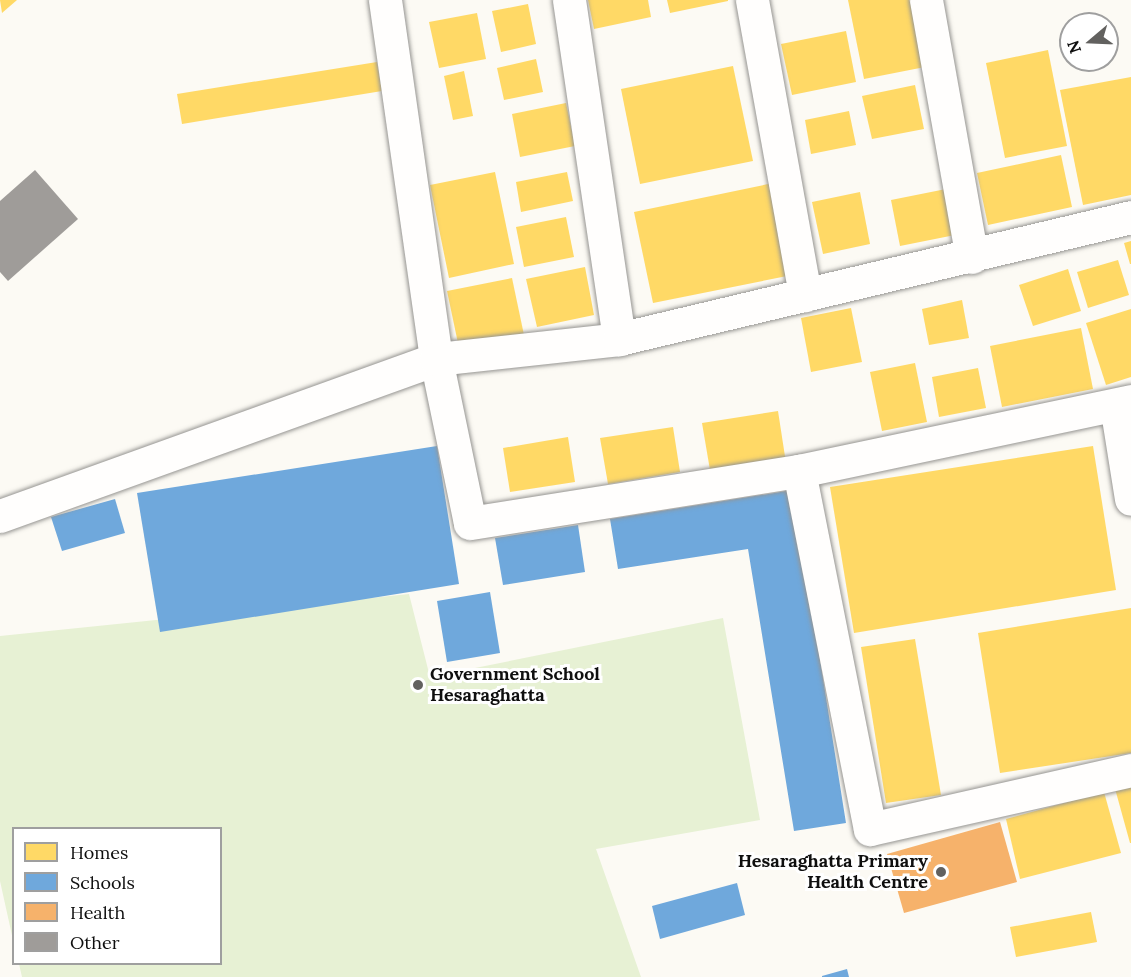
<!DOCTYPE html>
<html>
<head>
<meta charset="utf-8">
<style>
  body { margin:0 }
  #map { position:relative; width:1131px; height:977px; overflow:hidden; background:#fcfaf4; font-family:Lora,serif }
  div>[style] { position:absolute }
  [style*='--x'] { left:calc(var(--x)*1px); top:calc(var(--y)*1px); width:calc(var(--w)*1px); rotate:calc(var(--a)*1deg) }
  .green>* { inset:0; background:#e7f1d4 }
  .homes>* { inset:0; background:#ffd966 }
  .schools>* { inset:0; background:#6fa8dc }
  .health>* { inset:0; background:#f6b26b }
  .building>* { inset:0; background:#9f9c99 }
  .roads { filter:drop-shadow(0 0 2px #969592) drop-shadow(0 0 2px #969592) }
  .minor>* { height:33px; margin:-16.5px; padding:0 16.5px; transform-origin:16.5px; border-radius:16.5px; background:#fffefd }
  .dots>* { width:16px; height:16px; translate:-50% -50%; box-sizing:border-box; border:3px solid #fff; border-radius:50% }
  span { translate:-50% -50%; white-space:nowrap; text-align:center; line-height:1.15; -webkit-text-stroke:6px #fff; paint-order:stroke }
  .poi-label { font-size:18px; color:#0f0f0f; font-weight:700 }
  .left { translate:0 -50%; text-align:left }
  .right { translate:-100% -50%; text-align:right }
  .legend { position:absolute; left:12px; top:827px; width:210px; height:138px; box-sizing:border-box; background:#fff; border:2px solid #9f9f9f; margin:0; padding:8px 10px; list-style:none; font-size:18px; color:#0f0f0f }
  .legend li { display:flex; align-items:center; gap:12px; height:30px }
  .legend b { width:30px; border:2px solid #9f9f9f }
  .north { position:absolute; left:1059px; top:12px; width:60px; height:60px; box-sizing:border-box; background:#fff; border:2px solid #9f9f9f; border-radius:50%; rotate:251deg; font-size:16px; font-weight:700; line-height:24px; text-align:center; color:#0f0f0f }
  .north::after { content:''; display:block; margin:auto; width:21px; height:27px; background:#62615f; clip-path:polygon(50% 0,100% 100%,50% 72%,0 100%) }
</style>
</head>
<body>
<div id="map">
  <div class="green">
    <div style="clip-path:polygon(409px 594px,430px 677px,723px 618px,760px 820px,596px 849px,641px 977px,22px 977px,19px 964px,220px 964px,220px 828px,14px 828px,13px 940px,0 881px,0 636px)"></div>
  </div>
  <div class="homes">
    <div style="clip-path:polygon(0 0,17px 0,2px 13px)"></div>
    <div style="clip-path:polygon(588px 0,648px 0,651px 17px,594px 29px)"></div>
    <div style="clip-path:polygon(667px 0,728px 0,728px 1px,670px 13px)"></div>
    <div style="clip-path:polygon(848px 0,912px 0,925px 67px,864px 79px)"></div>
    <div style="clip-path:polygon(528px 4px,536px 44px,501px 52px,492px 11px)"></div>
    <div style="clip-path:polygon(477px 13px,486px 59px,439px 68px,429px 22px)"></div>
    <div style="clip-path:polygon(846px 31px,856px 82px,792px 95px,781px 44px)"></div>
    <div style="clip-path:polygon(1048px 50px,1067px 146px,1005px 158px,986px 63px)"></div>
    <div style="clip-path:polygon(536px 59px,543px 92px,504px 100px,497px 68px)"></div>
    <div style="clip-path:polygon(377px 62px,382px 91px,182px 124px,177px 94px)"></div>
    <div style="clip-path:polygon(733px 66px,753px 161px,640px 184px,621px 89px)"></div>
    <div style="clip-path:polygon(464px 71px,473px 116px,453px 120px,444px 76px)"></div>
    <div style="clip-path:polygon(1131px 77px,1131px 195px,1083px 205px,1060px 90px)"></div>
    <div style="clip-path:polygon(915px 85px,924px 129px,872px 139px,862px 96px)"></div>
    <div style="clip-path:polygon(566px 103px,575px 146px,520px 157px,512px 114px)"></div>
    <div style="clip-path:polygon(849px 111px,856px 145px,811px 154px,805px 120px)"></div>
    <div style="clip-path:polygon(1061px 155px,1072px 207px,988px 225px,977px 173px)"></div>
    <div style="clip-path:polygon(495px 172px,514px 264px,449px 278px,430px 185px)"></div>
    <div style="clip-path:polygon(567px 172px,573px 201px,521px 212px,516px 182px)"></div>
    <div style="clip-path:polygon(773px 183px,792px 275px,653px 303px,634px 212px)"></div>
    <div style="clip-path:polygon(946px 189px,955px 235px,900px 246px,891px 200px)"></div>
    <div style="clip-path:polygon(860px 192px,870px 244px,823px 254px,812px 202px)"></div>
    <div style="clip-path:polygon(566px 217px,574px 257px,524px 267px,516px 227px)"></div>
    <div style="clip-path:polygon(1131px 241px,1131px 264px,1130px 264px,1124px 243px)"></div>
    <div style="clip-path:polygon(1118px 260px,1129px 295px,1088px 308px,1077px 272px)"></div>
    <div style="clip-path:polygon(585px 267px,594px 315px,537px 327px,526px 279px)"></div>
    <div style="clip-path:polygon(1068px 269px,1081px 311px,1033px 326px,1019px 285px)"></div>
    <div style="clip-path:polygon(512px 278px,524px 335px,459px 348px,447px 291px)"></div>
    <div style="clip-path:polygon(962px 300px,969px 338px,929px 345px,922px 309px)"></div>
    <div style="clip-path:polygon(851px 308px,862px 362px,811px 372px,801px 318px)"></div>
    <div style="clip-path:polygon(1131px 309px,1131px 377px,1106px 385px,1086px 323px)"></div>
    <div style="clip-path:polygon(1081px 328px,1093px 389px,1002px 407px,990px 346px)"></div>
    <div style="clip-path:polygon(915px 363px,927px 422px,882px 431px,870px 372px)"></div>
    <div style="clip-path:polygon(978px 368px,986px 408px,939px 417px,932px 377px)"></div>
    <div style="clip-path:polygon(778px 411px,786px 463px,711px 476px,702px 423px)"></div>
    <div style="clip-path:polygon(673px 427px,680px 472px,608px 484px,600px 438px)"></div>
    <div style="clip-path:polygon(568px 437px,575px 482px,510px 492px,503px 448px)"></div>
    <div style="clip-path:polygon(1093px 446px,1116px 590px,854px 633px,830px 487px)"></div>
    <div style="clip-path:polygon(1131px 608px,1131px 753px,1000px 773px,978px 633px)"></div>
    <div style="clip-path:polygon(915px 639px,941px 795px,886px 803px,861px 647px)"></div>
    <div style="clip-path:polygon(1131px 781px,1131px 843px,1130px 843px,1114px 785px)"></div>
    <div style="clip-path:polygon(1104px 792px,1121px 853px,1020px 879px,1006px 819px)"></div>
    <div style="clip-path:polygon(1091px 912px,1097px 942px,1016px 957px,1010px 927px)"></div>
  </div>
  <div class="schools">
    <div style="clip-path:polygon(437px 446px,459px 584px,160px 632px,137px 493px)"></div>
    <div style="clip-path:polygon(793px 490px,846px 823px,794px 831px,748px 549px,618px 569px,610px 519px)"></div>
    <div style="clip-path:polygon(115px 499px,125px 533px,62px 551px,51px 517px)"></div>
    <div style="clip-path:polygon(578px 525px,585px 572px,503px 585px,495px 538px)"></div>
    <div style="clip-path:polygon(490px 592px,500px 653px,447px 662px,437px 601px)"></div>
    <div style="clip-path:polygon(737px 883px,745px 915px,660px 939px,652px 906px)"></div>
    <div style="clip-path:polygon(847px 969px,849px 977px,822px 977px,822px 976px)"></div>
  </div>
  <div class="health">
    <div style="clip-path:polygon(1000px 822px,1017px 882px,904px 913px,887px 854px)"></div>
  </div>
  <div class="building">
    <div style="clip-path:polygon(35px 170px,78px 219px,8px 281px,0 272px,0 201px)"></div>
  </div>
  <div class="roads">
    <div class="minor">
      <div style="--x:385;--y:0;--w:363;--a:81.9"></div>
      <div style="--x:436;--y:359;--w:167;--a:78.3"></div>
      <div style="--x:470;--y:523;--w:333;--a:-9"></div>
      <div style="--x:799;--y:471;--w:339;--a:-11.9"></div>
      <div style="--x:569;--y:0;--w:343;--a:81.6"></div>
      <div style="--x:752;--y:0;--w:300;--a:79.8"></div>
      <div style="--x:926;--y:0;--w:261;--a:79.9"></div>
      <div style="--x:1116;--y:405;--w:95;--a:80.9"></div>
      <div style="--x:799;--y:471;--w:365;--a:78.8"></div>
      <div style="--x:870;--y:829;--w:268;--a:-12.7"></div>
      <div style="--x:0;--y:516;--w:463;--a:-19.8"></div>
      <div style="--x:436;--y:359;--w:184;--a:-6.2"></div>
      <div style="--x:619;--y:339;--w:526;--a:-13.4"></div>
    </div>
  </div>
  <div class="dots">
    <div style="left:418px;top:685px;background:#62615f"></div>
    <div style="left:941px;top:872px;background:#62615f"></div>
  </div>
  <div class="poi-label">
    <span class="left" style="left:430px;top:685px">Government School<br>Hesaraghatta</span>
    <span class="right" style="left:928px;top:872px">Hesaraghatta Primary<br>Health Centre</span>
  </div>
  <ul class="legend">
  <li><b style="height:16px;background:#ffd966"></b>Homes</li>
  <li><b style="height:16px;background:#6fa8dc"></b>Schools</li>
  <li><b style="height:16px;background:#f6b26b"></b>Health</li>
  <li><b style="height:16px;background:#9f9c99"></b>Other</li>
  </ul>
  <div class="north">N</div>
</div>
</body>
</html>
